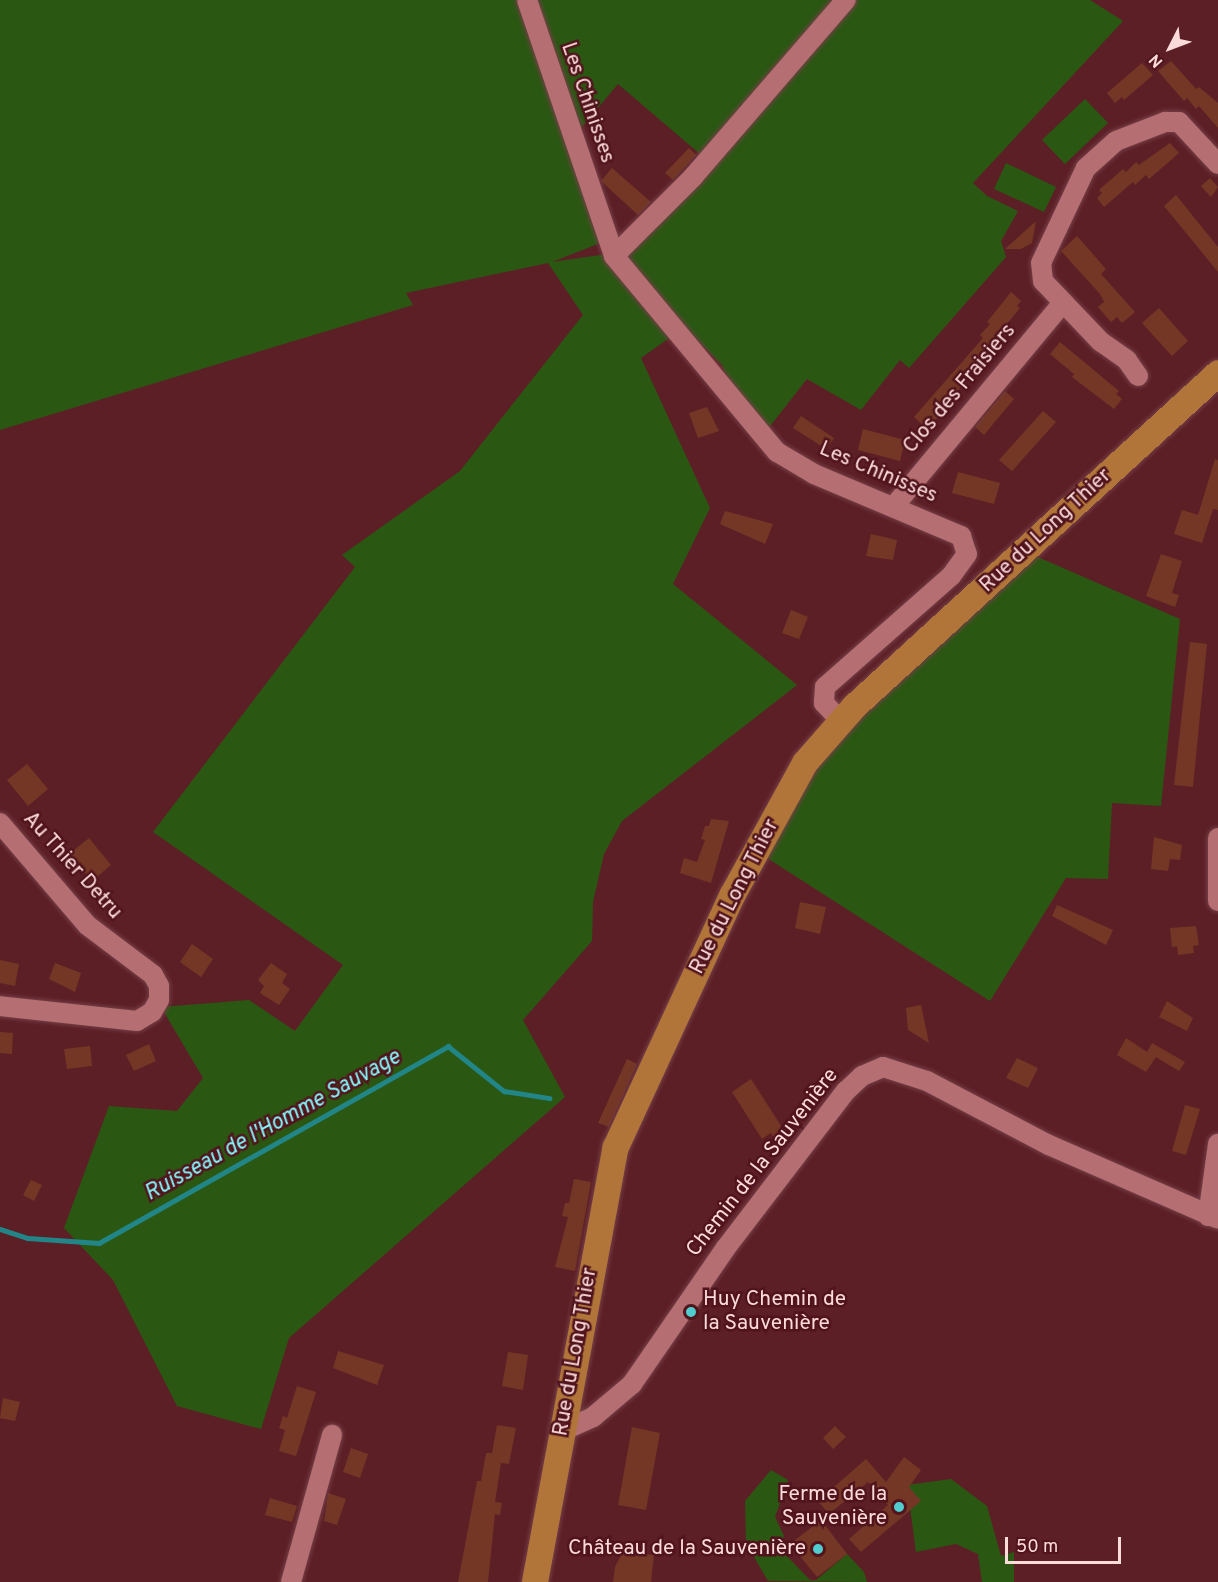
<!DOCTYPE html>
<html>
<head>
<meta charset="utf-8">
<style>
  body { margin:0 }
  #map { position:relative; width:1218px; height:1582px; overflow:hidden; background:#5d1f26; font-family:Overpass,sans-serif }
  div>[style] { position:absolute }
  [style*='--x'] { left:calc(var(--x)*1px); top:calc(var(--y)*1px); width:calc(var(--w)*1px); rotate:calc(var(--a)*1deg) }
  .green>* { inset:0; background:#2a5813 }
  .stream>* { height:4.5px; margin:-2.25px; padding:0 2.25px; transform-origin:2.25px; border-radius:2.25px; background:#228588 }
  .building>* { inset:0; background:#743725 }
  .roads { filter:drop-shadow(0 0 2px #743f47) drop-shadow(0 0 2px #743f47) }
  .minor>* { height:20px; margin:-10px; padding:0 10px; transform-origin:10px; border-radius:10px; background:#b56e71 }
  .major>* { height:26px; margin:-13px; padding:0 13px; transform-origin:13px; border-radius:13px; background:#b1753a }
  .dots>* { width:16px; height:16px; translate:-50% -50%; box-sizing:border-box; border:3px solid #51141c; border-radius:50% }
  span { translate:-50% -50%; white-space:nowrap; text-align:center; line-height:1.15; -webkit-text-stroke:5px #51141c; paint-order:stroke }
  .street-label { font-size:21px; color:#fcdbdb }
  .poi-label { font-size:21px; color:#fcdbdb }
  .left { translate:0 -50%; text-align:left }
  .right { translate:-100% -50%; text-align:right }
  .water-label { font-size:22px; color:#85f8fb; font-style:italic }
  .north { position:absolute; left:1140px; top:18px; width:60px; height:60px; -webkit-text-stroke:4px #51141c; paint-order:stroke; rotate:228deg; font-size:16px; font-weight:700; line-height:24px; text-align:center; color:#fcdbdb }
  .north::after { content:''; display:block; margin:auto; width:21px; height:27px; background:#fcdbdb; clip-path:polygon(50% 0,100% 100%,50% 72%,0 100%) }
  .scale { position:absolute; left:1005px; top:1537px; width:116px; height:27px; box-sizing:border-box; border:3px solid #fcdbdb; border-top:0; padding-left:8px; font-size:18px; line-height:21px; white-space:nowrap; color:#fcdbdb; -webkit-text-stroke:4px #51141c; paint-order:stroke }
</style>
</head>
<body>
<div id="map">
  <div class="green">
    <div style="clip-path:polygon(0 0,521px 0,603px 242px,552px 262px,607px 254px,675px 334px,641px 358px,710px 508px,673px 584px,797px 685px,622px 821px,604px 854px,593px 902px,592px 941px,523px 1020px,565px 1097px,289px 1338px,261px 1429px,177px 1406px,113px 1280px,64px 1228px,109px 1106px,177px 1111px,203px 1078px,161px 1007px,249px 1000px,295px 1031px,343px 965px,153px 832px,355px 567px,342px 555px,460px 471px,583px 315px,548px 263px,406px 293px,413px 305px,0 430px)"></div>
    <div style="clip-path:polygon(535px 0,1090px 0,1123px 21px,973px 183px,987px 196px,1018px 211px,1001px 241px,1006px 257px,909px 368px,900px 360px,861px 410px,807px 379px,767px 430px,730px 385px,722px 365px,614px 256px,707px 160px,618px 84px,576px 134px)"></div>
    <div style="clip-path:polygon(1085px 99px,1108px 123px,1065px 164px,1042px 140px)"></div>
    <div style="clip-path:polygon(1006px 163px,1056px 187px,1044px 212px,994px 189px)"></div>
    <div style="clip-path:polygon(1024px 551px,1180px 619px,1161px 806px,1112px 803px,1108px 879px,1066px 878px,990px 1001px,756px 851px,805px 763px)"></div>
    <div style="clip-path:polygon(771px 1470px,788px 1480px,775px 1517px,784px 1536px,779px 1548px,810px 1580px,816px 1580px,847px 1554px,864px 1572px,867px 1582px,768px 1581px,746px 1543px,745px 1501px)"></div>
    <div style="clip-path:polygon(951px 1479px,987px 1506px,1001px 1556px,1014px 1552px,1014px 1582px,982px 1582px,978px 1554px,956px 1544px,916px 1552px,907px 1485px)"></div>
  </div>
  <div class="stream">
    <div style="--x:0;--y:1229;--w:29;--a:18"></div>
    <div style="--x:28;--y:1238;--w:71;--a:4"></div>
    <div style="--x:99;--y:1243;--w:401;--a:-29.4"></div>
    <div style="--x:448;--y:1046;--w:72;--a:38.8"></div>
    <div style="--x:504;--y:1091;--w:46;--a:8.8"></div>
  </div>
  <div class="building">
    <div style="clip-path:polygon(1171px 61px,1196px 89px,1199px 87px,1218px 103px,1218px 128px,1199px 106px,1196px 109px,1187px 98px,1184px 101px,1158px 71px)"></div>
    <div style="clip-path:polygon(1142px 63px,1153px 75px,1124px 100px,1122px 97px,1115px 103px,1107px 93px)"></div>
    <div style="clip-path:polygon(1170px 143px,1179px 153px,1149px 179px,1146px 175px,1135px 185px,1133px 182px,1104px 207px,1097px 198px,1102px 193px,1099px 190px,1123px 169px,1126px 172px,1136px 162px,1139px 165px)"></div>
    <div style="clip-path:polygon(689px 148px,696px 155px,673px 180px,665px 173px)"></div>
    <div style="clip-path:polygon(612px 168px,651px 202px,638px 215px,601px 181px)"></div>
    <div style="clip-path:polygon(1210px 178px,1218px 187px,1211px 197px,1201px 186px)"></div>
    <div style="clip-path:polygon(1176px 195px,1218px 247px,1218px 272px,1164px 206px)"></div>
    <div style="clip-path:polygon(1036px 221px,1032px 243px,1021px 249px,1005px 249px)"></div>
    <div style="clip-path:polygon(1077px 236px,1106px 269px,1101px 274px,1135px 312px,1122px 323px,1117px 317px,1111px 322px,1098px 307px,1104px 302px,1100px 294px,1061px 251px)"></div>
    <div style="clip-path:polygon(1011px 292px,1021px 301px,1017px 306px,1020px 308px,1000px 332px,1003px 334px,994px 345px,997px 348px,977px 372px,974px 369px,928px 430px,914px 417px,983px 338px,980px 335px,990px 324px,987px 322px)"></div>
    <div style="clip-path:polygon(1159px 308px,1188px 341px,1172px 356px,1142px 323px)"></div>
    <div style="clip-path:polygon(1060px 342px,1119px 391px,1116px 394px,1122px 399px,1114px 409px,1072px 377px,1074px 374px,1050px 354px)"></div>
    <div style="clip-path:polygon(1005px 391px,1014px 399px,984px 435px,975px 427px)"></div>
    <div style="clip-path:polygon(707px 407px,719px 431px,698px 438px,689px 413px)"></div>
    <div style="clip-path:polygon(1043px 411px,1056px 422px,1012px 471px,999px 460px)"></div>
    <div style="clip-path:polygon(801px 416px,834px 438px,826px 449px,793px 428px)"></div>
    <div style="clip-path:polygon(863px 429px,905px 440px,900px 461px,858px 450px)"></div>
    <div style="clip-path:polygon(1215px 459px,1218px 460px,1218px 510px,1213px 509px,1202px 543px,1174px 534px,1182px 510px,1198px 515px)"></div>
    <div style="clip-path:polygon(958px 472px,1000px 483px,994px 504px,952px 493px)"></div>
    <div style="clip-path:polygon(725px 511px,773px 524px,765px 544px,720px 524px)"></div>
    <div style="clip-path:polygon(871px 534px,897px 540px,893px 560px,866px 556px)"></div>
    <div style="clip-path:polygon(1161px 554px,1182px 561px,1172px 593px,1179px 595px,1175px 607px,1146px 596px)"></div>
    <div style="clip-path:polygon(791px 610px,808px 617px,799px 639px,782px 633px)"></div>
    <div style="clip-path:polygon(1190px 642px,1207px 644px,1193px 787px,1174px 785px)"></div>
    <div style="clip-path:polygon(27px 764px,48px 789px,28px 806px,7px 780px)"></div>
    <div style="clip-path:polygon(711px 819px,729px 821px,711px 883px,680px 873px,684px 858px,697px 862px,705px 840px,701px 839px,705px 826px,709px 826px)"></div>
    <div style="clip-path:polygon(1154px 837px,1182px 845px,1180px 860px,1170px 859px,1168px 871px,1151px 869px)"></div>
    <div style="clip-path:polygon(89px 838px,111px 865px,92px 881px,69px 854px)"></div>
    <div style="clip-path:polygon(800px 902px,826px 907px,820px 934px,795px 928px)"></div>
    <div style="clip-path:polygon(1057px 905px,1113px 930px,1106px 945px,1052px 916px)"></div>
    <div style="clip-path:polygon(1196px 926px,1199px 945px,1193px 946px,1194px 953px,1178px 955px,1177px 946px,1172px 947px,1170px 928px)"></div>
    <div style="clip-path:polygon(192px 944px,213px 959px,201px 977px,180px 962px)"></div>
    <div style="clip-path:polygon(0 960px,19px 964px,15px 986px,0 983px)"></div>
    <div style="clip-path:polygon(55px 963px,81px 973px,75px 992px,49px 979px)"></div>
    <div style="clip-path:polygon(271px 963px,287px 974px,282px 983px,290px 989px,279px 1005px,260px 993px,264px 986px,258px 980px)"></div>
    <div style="clip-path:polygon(1167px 1001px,1193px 1018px,1187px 1031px,1159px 1017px)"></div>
    <div style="clip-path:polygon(921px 1005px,929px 1043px,908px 1030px,906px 1008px)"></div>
    <div style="clip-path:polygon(0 1032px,13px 1033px,12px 1054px,0 1053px)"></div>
    <div style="clip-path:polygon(1126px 1038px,1147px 1052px,1152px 1043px,1185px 1062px,1179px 1071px,1149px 1053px,1156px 1057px,1146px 1072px,1117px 1055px)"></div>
    <div style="clip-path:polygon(149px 1044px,156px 1061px,134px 1071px,126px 1055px)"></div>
    <div style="clip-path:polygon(90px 1046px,92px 1066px,67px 1069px,64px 1049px)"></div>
    <div style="clip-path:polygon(1017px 1058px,1038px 1068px,1028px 1088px,1006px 1078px)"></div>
    <div style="clip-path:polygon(627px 1059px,637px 1064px,609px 1127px,598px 1123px)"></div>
    <div style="clip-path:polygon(751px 1079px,785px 1132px,774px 1138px,771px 1133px,762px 1139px,732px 1092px)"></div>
    <div style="clip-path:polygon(1185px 1105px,1200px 1109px,1186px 1155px,1172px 1151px)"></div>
    <div style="clip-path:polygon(574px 1179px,591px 1182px,575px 1271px,555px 1267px,568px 1217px,562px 1216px,565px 1203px,569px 1203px)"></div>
    <div style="clip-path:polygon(31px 1180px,42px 1185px,34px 1201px,23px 1195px)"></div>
    <div style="clip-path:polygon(338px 1351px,384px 1365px,377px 1385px,333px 1368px)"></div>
    <div style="clip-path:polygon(508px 1352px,528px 1355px,523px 1390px,502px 1386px)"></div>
    <div style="clip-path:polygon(297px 1386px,316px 1392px,296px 1456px,279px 1451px,285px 1430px,279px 1428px,283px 1416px,287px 1418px)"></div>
    <div style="clip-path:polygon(3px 1398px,20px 1402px,15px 1421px,0 1418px)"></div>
    <div style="clip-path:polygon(497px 1425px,516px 1428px,509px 1464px,501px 1463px,495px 1502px,502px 1503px,500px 1515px,495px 1514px,488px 1582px,458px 1582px,477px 1481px,481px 1481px,486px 1453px,492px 1453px)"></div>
    <div style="clip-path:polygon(835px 1426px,846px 1437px,833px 1449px,823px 1438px)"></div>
    <div style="clip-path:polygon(632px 1427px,660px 1433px,646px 1510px,618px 1505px)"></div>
    <div style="clip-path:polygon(351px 1448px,368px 1454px,360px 1478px,343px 1472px)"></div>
    <div style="clip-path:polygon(904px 1457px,921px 1470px,909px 1487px,921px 1501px,861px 1552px,849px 1539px,888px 1505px,868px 1482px,829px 1514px,818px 1501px,866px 1459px,886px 1482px)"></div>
    <div style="clip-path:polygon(328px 1493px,346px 1499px,337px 1525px,324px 1521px)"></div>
    <div style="clip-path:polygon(270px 1498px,297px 1506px,292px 1522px,265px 1515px)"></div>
    <div style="clip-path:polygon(821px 1520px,847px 1554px,817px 1577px,790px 1544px)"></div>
    <div style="clip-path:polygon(623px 1551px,654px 1555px,651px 1582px,613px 1582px,615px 1567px)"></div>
  </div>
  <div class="roads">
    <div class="minor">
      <div style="--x:527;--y:0;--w:270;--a:71.2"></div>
      <div style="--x:614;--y:256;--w:112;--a:-45"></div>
      <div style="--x:693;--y:177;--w:234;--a:-49.2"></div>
      <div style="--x:614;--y:256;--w:255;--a:50.3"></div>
      <div style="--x:777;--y:452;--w:43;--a:30.7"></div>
      <div style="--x:814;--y:474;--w:160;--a:22.9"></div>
      <div style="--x:961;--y:536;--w:19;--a:72"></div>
      <div style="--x:967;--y:554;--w:27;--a:126"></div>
      <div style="--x:951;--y:576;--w:168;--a:138.6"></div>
      <div style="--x:825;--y:687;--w:16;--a:94"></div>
      <div style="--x:824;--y:703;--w:25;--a:47"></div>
      <div style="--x:1138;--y:376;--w:19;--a:-125"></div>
      <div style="--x:1127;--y:360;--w:32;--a:-145"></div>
      <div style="--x:1101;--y:342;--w:84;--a:-133.6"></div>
      <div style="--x:1043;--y:281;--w:18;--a:-96"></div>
      <div style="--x:1041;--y:263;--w:105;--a:-64.7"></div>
      <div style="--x:1086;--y:168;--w:40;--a:-42"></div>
      <div style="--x:1116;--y:141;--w:53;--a:-21.2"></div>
      <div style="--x:1165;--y:122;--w:14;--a:0"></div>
      <div style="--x:1179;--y:122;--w:57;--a:47.1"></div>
      <div style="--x:895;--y:505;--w:263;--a:-50.3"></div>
      <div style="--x:0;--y:823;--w:134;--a:49.5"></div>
      <div style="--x:87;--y:925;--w:83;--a:37.1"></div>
      <div style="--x:153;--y:975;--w:13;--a:61"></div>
      <div style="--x:159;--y:986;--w:14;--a:90"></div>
      <div style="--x:159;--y:1000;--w:14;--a:120"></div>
      <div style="--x:152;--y:1012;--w:17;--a:149"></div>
      <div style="--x:137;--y:1021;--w:138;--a:-173.8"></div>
      <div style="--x:1218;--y:838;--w:63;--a:90"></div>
      <div style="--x:1208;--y:1216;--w:73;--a:-82.1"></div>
      <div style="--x:562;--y:1431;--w:34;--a:-24"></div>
      <div style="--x:593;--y:1417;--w:51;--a:-40.2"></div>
      <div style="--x:632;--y:1384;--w:164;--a:-55.4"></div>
      <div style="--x:725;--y:1249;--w:199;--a:-52.6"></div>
      <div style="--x:846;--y:1091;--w:22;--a:-43"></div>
      <div style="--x:862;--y:1076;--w:23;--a:-23"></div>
      <div style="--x:883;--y:1067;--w:46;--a:17.7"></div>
      <div style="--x:927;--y:1081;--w:138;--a:27.7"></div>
      <div style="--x:1049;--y:1145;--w:184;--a:23.6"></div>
      <div style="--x:291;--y:1582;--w:153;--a:-74.4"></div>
    </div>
    <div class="major">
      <div style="--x:535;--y:1582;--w:442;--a:-79.5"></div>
      <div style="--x:616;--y:1147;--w:277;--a:-65.2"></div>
      <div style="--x:732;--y:896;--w:152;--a:-61.2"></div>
      <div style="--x:805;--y:763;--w:74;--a:-48.8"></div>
      <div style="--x:854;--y:707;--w:494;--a:-42.5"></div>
    </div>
  </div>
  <div class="dots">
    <div style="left:691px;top:1312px;background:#52cdcf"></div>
    <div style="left:899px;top:1507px;background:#52cdcf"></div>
    <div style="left:818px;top:1549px;background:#52cdcf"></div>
  </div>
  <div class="street-label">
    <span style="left:587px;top:103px;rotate:71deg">Les Chinisses</span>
    <span style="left:960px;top:389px;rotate:-50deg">Clos des Fraisiers</span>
    <span style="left:878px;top:473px;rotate:23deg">Les Chinisses</span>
    <span style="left:1046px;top:531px;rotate:-43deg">Rue du Long Thier</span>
    <span style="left:72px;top:866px;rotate:48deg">Au Thier Detru</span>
    <span style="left:735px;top:897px;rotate:-63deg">Rue du Long Thier</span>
    <span style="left:763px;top:1163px;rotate:-52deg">Chemin de la Sauvenière</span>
    <span style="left:576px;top:1352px;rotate:-80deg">Rue du Long Thier</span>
  </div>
  <div class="poi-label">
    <span class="left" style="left:703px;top:1312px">Huy Chemin de<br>la Sauvenière</span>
    <span class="right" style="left:887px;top:1507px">Ferme de la<br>Sauvenière</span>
    <span class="right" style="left:806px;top:1549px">Château de la Sauvenière</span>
  </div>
  <div class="water-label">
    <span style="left:273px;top:1126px;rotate:-29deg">Ruisseau de l'Homme Sauvage</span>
  </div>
  <div class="north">N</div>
  <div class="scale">50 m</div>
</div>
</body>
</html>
